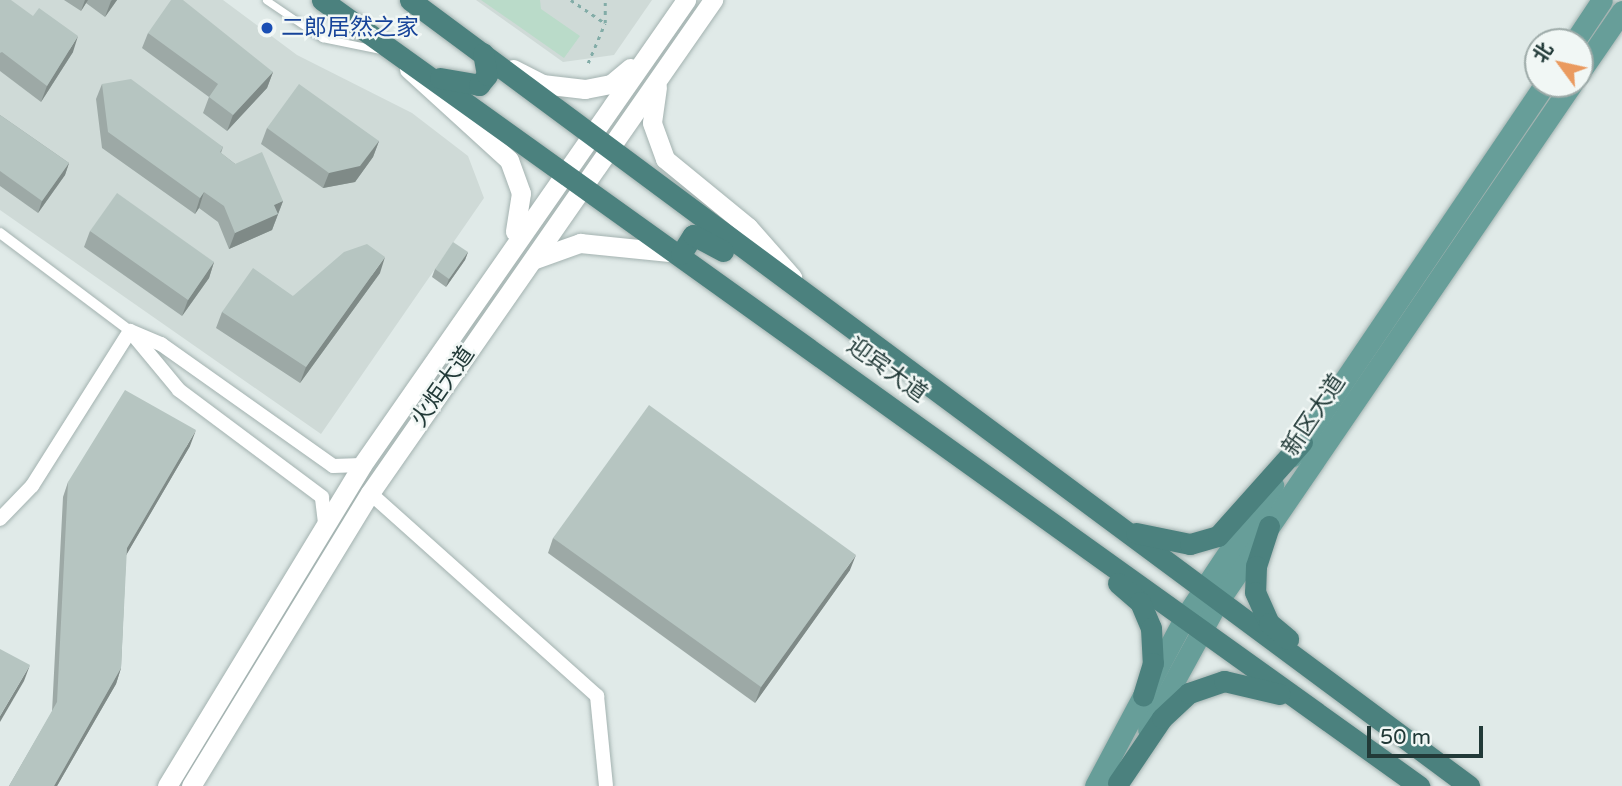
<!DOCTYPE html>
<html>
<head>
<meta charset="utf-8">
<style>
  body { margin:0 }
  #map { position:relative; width:1622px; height:786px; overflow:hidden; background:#e0eae8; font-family:"Varela Round","Noto Sans SC",sans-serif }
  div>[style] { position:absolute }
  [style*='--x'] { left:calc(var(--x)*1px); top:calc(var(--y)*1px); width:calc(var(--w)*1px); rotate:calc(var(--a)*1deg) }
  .built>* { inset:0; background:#cfdad7 }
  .green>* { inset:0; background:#badbc9 }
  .path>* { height:2.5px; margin-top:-1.25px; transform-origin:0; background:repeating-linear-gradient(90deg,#82aca7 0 3.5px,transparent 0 8.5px) }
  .roads { filter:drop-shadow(0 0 2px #a3b2b0) drop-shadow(0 0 2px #a3b2b0) }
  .service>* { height:7px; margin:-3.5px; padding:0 3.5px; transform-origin:3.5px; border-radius:3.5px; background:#fff }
  .pedestrian>* { height:10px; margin:-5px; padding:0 5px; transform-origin:5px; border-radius:5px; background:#fff }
  .minor>* { height:14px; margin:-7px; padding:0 7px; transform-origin:7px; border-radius:7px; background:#fff }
  .secondary>* { height:19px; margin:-9.5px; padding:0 9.5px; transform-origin:9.5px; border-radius:9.5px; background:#fff }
  .primary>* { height:21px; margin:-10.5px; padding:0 10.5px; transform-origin:10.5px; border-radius:10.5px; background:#679e99 }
  .trunk>* { height:21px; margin:-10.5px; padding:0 10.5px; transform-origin:10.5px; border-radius:10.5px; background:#4b817e }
  .wall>* { inset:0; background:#9da9a6 }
  .shaded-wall>* { inset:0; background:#7f8a87 }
  .building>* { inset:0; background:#b6c5c1 }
  .dots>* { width:19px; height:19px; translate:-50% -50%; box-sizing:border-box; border:4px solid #f1f7f5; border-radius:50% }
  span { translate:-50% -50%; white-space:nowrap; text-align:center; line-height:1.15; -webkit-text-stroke:5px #f1f7f5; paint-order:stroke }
  .transit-label { font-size:23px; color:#164399 }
  .left { translate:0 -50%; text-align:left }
  .street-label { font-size:23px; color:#223a38 }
  .north { position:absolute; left:1524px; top:28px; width:70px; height:70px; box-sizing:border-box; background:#f1f7f5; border:2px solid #9eaba9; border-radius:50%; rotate:303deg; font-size:19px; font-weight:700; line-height:28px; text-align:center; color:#223a38 }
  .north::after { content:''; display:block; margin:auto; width:24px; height:32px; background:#ea9a5f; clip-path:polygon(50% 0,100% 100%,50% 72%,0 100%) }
  .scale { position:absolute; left:1367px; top:726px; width:116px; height:32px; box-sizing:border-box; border:4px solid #223a38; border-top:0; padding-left:9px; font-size:21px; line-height:24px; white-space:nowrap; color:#223a38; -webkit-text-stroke:5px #f1f7f5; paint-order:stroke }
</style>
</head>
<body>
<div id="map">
  <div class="built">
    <div style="clip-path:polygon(0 0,223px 0,297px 55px,412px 113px,468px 156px,484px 198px,321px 434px,0 210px)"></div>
    <div style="clip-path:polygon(476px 0,652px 0,614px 55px,563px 62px)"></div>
  </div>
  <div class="green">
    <div style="clip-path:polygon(481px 0,540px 0,541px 9px,580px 36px,564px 58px)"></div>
  </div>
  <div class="path">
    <div style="--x:571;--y:0;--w:41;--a:34.1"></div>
    <div style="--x:588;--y:63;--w:43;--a:-67"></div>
    <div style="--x:605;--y:23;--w:23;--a:-90"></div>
  </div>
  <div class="roads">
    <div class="service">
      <div style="--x:266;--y:0;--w:68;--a:34.2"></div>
      <div style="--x:322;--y:38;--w:60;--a:11.5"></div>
    </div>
    <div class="pedestrian">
      <div style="--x:0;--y:233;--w:163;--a:37"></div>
    </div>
    <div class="minor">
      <div style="--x:370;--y:493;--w:305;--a:41.8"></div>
      <div style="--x:597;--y:696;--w:90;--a:84.3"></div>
      <div style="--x:0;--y:519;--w:46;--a:-45.9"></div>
      <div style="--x:32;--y:486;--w:183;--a:-57.7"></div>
      <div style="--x:325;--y:523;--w:26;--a:-97"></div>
      <div style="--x:322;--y:497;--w:179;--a:-143.2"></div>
      <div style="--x:179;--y:390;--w:77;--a:-129.7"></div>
      <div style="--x:130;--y:331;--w:34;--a:23"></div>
      <div style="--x:161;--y:344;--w:211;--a:35.3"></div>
      <div style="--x:333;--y:466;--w:29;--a:-2"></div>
    </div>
    <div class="secondary">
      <div style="--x:409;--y:69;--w:135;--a:42.3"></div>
      <div style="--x:509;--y:160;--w:35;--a:70"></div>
      <div style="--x:521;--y:193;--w:39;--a:99"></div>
      <div style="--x:513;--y:69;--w:33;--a:27"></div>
      <div style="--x:542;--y:84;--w:43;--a:6.6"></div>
      <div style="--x:585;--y:89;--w:26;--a:-11"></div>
      <div style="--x:611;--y:84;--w:25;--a:-40"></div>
      <div style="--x:657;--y:87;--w:36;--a:98"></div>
      <div style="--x:652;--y:123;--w:38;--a:70"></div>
      <div style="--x:665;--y:159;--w:107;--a:39.3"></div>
      <div style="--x:748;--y:227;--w:67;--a:48.7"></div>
      <div style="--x:535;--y:259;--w:48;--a:-19.6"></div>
      <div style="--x:580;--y:243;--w:100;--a:5.8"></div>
      <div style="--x:167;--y:786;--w:376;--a:-58.7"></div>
      <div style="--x:362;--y:465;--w:567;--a:-55.13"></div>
      <div style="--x:191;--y:786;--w:343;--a:-58.6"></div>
      <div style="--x:370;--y:493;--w:601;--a:-55.17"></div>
    </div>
    <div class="primary">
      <div style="--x:1574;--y:42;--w:50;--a:-56.3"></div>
      <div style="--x:1580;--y:72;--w:74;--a:-55.5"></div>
      <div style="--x:1293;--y:456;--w:449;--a:-55.9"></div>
      <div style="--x:1148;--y:729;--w:144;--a:-61.3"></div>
      <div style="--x:1217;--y:603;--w:629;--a:-55.63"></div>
      <div style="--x:1095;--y:786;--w:191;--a:-62"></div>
      <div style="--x:1185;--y:617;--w:159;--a:-56.3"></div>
    </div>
    <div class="trunk">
      <div style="--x:322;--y:0;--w:1350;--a:35.62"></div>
      <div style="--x:410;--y:0;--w:1319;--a:36.58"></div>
      <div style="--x:440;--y:78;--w:40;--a:10"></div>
      <div style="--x:479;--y:85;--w:13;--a:-51"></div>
      <div style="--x:487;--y:75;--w:22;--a:-100"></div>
      <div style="--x:681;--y:254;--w:22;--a:-58"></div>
      <div style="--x:693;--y:235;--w:34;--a:28"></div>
      <div style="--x:1269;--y:526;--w:42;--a:108"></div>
      <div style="--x:1256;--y:566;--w:26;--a:92"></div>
      <div style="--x:1255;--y:592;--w:34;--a:66"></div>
      <div style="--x:1269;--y:623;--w:25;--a:40"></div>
      <div style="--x:1136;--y:533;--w:55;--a:11.5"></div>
      <div style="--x:1190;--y:544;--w:29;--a:-16"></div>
      <div style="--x:1218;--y:536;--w:126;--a:-48.2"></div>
      <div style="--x:1118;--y:583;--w:29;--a:41"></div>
      <div style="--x:1140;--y:602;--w:28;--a:67"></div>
      <div style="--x:1151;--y:628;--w:35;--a:87"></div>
      <div style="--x:1153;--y:663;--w:34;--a:107"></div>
      <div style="--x:1118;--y:783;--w:78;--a:-55.9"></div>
      <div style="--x:1162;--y:718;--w:37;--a:-43"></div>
      <div style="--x:1189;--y:693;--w:37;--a:-19"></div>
      <div style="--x:1224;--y:681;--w:57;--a:13.1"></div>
    </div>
  </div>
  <div class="wall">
    <div style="clip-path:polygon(0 0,73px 52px,41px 102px,0 71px)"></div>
    <div style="clip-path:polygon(64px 0,117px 0,105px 17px,86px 3px,81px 11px)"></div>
    <div style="clip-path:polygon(148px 33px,273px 72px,267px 88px,227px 131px,203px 113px,209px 97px,142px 48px)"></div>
    <div style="clip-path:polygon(102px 84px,223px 147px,221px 153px,283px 201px,272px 230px,229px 249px,218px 222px,199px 208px,195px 214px,102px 148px,96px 99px)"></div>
    <div style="clip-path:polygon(0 115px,69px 163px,65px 175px,38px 213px,0 186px)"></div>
    <div style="clip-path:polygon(267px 128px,379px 141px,373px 157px,355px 182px,323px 188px,261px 144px)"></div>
    <div style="clip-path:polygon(90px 231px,214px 262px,209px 278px,182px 316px,84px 247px)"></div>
    <div style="clip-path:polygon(468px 252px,465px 260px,446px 287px,432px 277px,435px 269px)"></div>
    <div style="clip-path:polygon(380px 273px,300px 383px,216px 328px,222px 312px,293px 296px)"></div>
    <div style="clip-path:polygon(190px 446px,126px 555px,121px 668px,116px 684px,57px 786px,9px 786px,52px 712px,63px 497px,68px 482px)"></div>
    <div style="clip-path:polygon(553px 538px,850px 570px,755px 703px,548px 553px)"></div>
  </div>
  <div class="shaded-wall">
    <div style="clip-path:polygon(85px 0,88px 0,81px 11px)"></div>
    <div style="clip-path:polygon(112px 0,117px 0,105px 17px,111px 1px)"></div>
    <div style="clip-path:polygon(78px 36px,73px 52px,41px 102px,47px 86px)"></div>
    <div style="clip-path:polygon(273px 72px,267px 88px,227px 131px,233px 115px)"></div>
    <div style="clip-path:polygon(379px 141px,373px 157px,355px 182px,323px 188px,329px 173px)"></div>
    <div style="clip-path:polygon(69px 163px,65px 175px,38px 213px,42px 201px)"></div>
    <div style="clip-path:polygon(204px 192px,199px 208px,195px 214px,200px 198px)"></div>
    <div style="clip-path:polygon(283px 201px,272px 230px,229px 249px,235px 233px,274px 205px)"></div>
    <div style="clip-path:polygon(468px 252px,465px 260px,446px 287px,449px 279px)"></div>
    <div style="clip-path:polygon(385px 257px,380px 273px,300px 383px,306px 367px)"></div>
    <div style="clip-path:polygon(214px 262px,209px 278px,182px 316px,188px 300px)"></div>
    <div style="clip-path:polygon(196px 430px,190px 446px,121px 564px,127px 548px)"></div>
    <div style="clip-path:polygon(856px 555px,850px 570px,755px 703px,761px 687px)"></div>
    <div style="clip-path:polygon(30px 665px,24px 681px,0 722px,0 716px)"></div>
    <div style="clip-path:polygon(121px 668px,116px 684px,57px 786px,54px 786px)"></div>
  </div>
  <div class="building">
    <div style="clip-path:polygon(0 0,11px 0,33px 16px,39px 8px,78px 36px,47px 86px,2px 52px,0 53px)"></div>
    <div style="clip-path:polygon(171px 0,183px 0,273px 72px,233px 115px,209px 97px,218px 84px,148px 33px)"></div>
    <div style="clip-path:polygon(131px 79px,223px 147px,220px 152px,235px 164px,262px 152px,283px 201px,274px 205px,278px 214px,235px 233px,224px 206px,204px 192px,200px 198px,108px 132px,102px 84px)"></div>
    <div style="clip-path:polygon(299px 84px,379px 141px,360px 166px,329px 173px,267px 128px)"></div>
    <div style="clip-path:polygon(0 115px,69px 163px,42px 201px,0 171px)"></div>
    <div style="clip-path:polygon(117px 193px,214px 262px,188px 300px,90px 231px)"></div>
    <div style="clip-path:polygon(453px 242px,468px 252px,449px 279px,435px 269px)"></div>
    <div style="clip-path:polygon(367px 244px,385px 257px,306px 367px,222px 312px,253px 268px,293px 296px,344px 252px)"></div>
    <div style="clip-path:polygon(125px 390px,196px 430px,127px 548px,121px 668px,54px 786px,9px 786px,57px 702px,68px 482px)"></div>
    <div style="clip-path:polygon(649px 405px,856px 555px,761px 687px,553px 538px)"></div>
    <div style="clip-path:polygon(0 649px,30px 665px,0 716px)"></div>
  </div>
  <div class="dots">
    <div style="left:267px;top:28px;background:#1a4fb4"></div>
  </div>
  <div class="transit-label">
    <span class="left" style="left:281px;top:28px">二郎居然之家</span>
  </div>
  <div class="street-label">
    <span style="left:887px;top:370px;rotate:36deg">迎宾大道</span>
    <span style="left:443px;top:387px;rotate:-55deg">火炬大道</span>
    <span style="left:1314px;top:415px;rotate:-56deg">新区大道</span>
  </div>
  <div class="north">北</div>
  <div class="scale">50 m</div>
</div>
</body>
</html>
